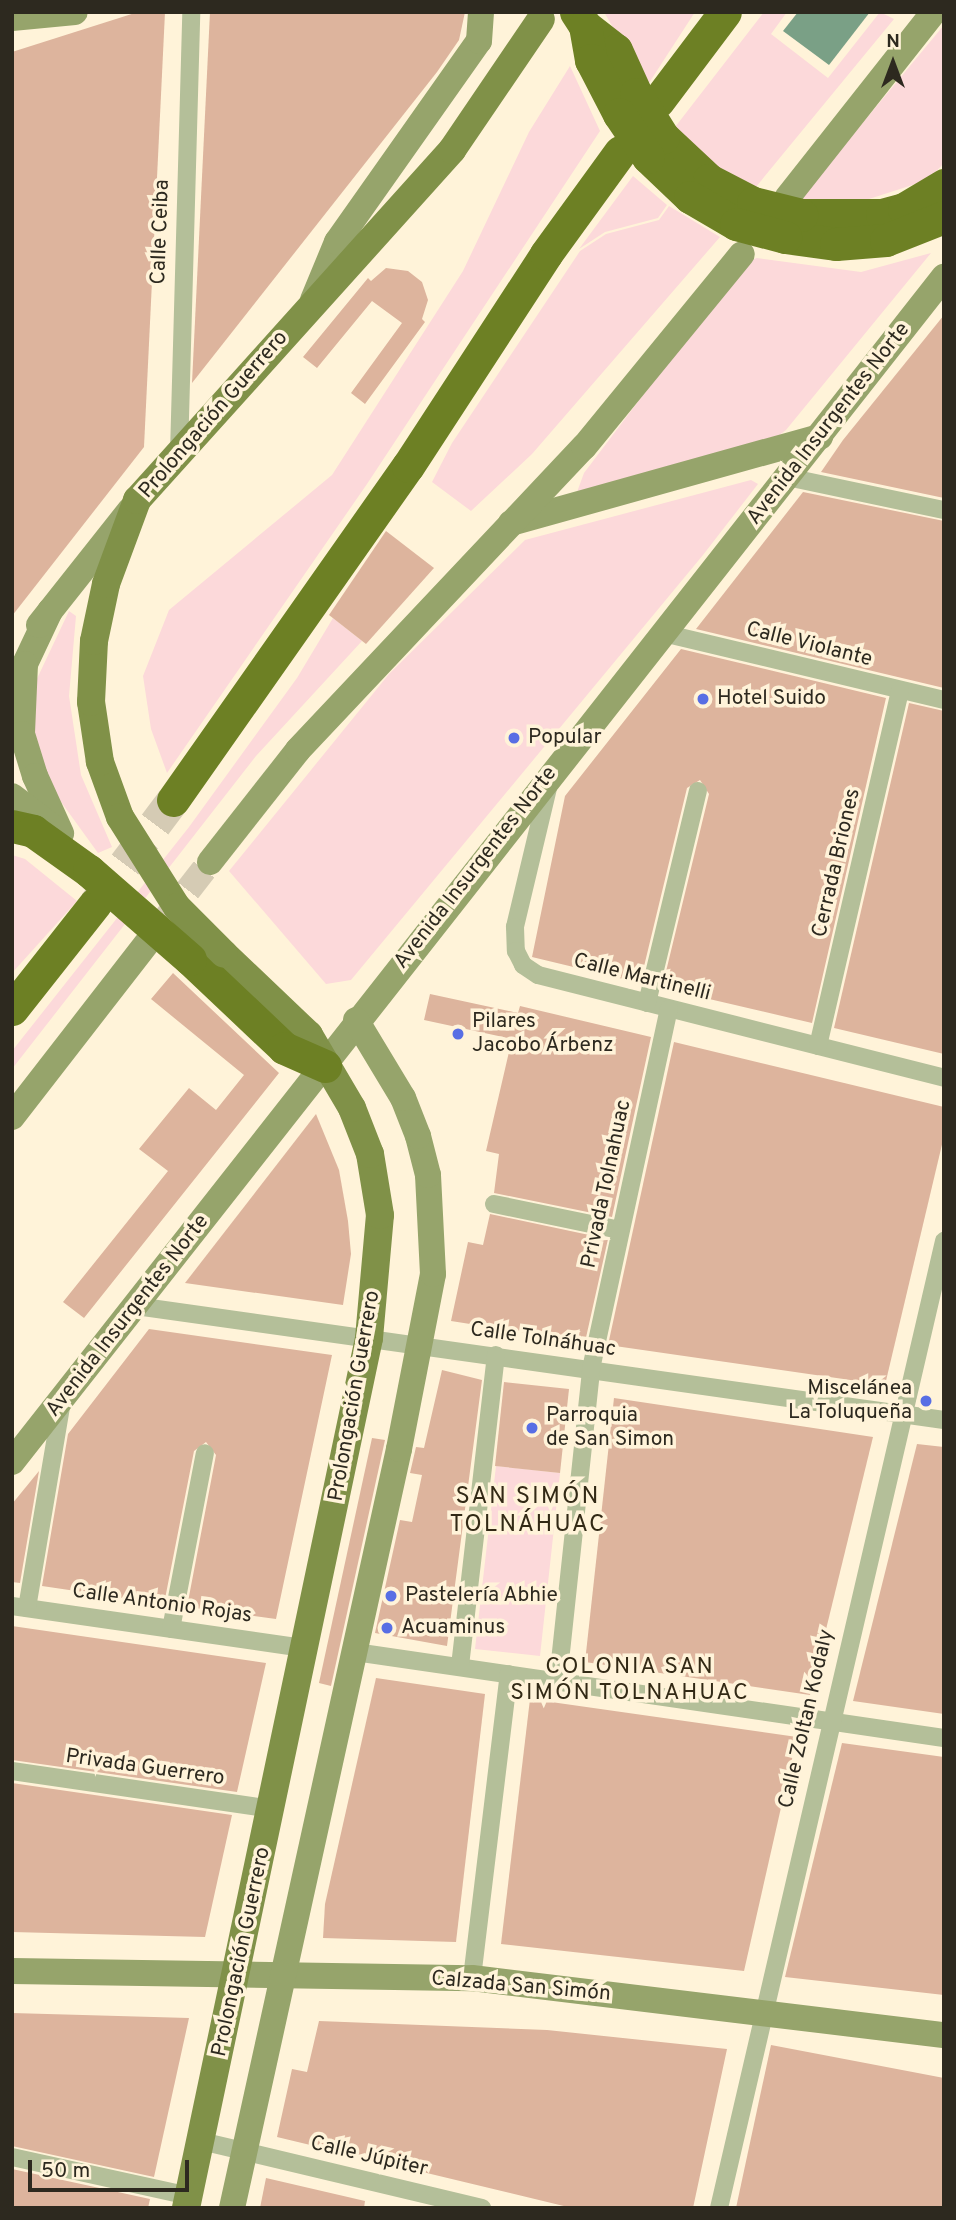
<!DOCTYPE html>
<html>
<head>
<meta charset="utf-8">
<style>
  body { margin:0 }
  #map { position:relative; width:956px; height:2220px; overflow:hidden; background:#fff3d9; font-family:Overpass,sans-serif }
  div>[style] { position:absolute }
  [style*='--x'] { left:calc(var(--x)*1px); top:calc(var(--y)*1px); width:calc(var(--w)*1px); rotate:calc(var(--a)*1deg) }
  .green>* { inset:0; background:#fcd9da }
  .water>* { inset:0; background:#7aa086 }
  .building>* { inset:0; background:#ddb49d }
  .secondary-tunnel>* { height:26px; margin-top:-13px; transform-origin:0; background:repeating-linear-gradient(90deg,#d5cbb4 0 26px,transparent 0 39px) }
  .highway-tunnel>* { height:33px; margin-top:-16.5px; transform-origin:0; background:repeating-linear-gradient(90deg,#d5cbb4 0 33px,transparent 0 50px) }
  .street>* { height:18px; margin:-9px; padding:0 9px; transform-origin:9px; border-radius:9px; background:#b4bf99 }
  .secondary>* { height:26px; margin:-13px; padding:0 13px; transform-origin:13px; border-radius:13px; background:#96a46b }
  .primary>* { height:28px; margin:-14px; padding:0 14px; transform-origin:14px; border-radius:14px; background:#809148 }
  .highway>* { height:33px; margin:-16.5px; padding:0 16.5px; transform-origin:16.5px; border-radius:16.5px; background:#6d8024 }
  .primary-bridge>* { height:28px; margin:-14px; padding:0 14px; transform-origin:14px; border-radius:14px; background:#809148 }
  .highway-bridge>* { height:33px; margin:-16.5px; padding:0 16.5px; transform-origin:16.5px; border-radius:16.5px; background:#6d8024 }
  .dots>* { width:19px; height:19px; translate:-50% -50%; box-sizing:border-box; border:4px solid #fff3d9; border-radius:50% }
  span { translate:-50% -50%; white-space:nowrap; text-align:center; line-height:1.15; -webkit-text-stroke:7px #fff3d9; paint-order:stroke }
  .street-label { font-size:21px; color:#2d291f }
  .poi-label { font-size:21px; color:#2d291f }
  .left { translate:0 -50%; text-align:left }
  .right { translate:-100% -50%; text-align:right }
  .neighbourhood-label { font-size:23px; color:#322915; letter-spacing:2px }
  .quarter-label { font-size:24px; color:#322915; letter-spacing:2px }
  .frame { position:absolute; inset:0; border:14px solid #2d291f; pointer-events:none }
  .north { position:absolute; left:858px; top:28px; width:70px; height:70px; -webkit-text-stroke:5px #fff3d9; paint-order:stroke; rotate:0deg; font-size:19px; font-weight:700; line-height:28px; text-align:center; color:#2d291f }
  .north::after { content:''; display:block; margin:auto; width:24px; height:32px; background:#2d291f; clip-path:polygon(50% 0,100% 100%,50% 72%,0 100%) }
  .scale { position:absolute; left:28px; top:2160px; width:161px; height:32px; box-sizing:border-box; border:4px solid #2d291f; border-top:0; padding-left:9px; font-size:21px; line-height:24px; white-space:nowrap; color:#2d291f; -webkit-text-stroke:5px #fff3d9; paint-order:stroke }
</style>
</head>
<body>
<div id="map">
  <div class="green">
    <div style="clip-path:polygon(604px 12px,695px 12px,647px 86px)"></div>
    <div style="clip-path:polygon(764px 12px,787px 12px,771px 34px,828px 78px,880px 12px,894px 19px,751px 193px,672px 131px)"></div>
    <div style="clip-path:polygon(944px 25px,944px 163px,928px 180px,841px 208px,797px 202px)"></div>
    <div style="clip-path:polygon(570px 66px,600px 131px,367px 484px,167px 773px,151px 729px,143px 676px,169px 610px,332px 475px,463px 271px,529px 132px)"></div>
    <div style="clip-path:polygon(633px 176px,667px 205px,658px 218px,605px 232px,579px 249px)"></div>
    <div style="clip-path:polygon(669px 206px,720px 237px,532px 454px,471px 511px,432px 482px,452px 443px,580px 251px,606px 234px,659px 220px)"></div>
    <div style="clip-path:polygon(931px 253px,786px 430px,769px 443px,577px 492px,584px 473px,743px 263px,757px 258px,861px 272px)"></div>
    <div style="clip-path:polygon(751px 480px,758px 484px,703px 555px,351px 980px,326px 984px,229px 871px,389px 674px,525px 540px)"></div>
    <div style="clip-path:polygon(69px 611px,76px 616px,69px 696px,81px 775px,112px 847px,98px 853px,51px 788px,38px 761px,33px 724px,34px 685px)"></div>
    <div style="clip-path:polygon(333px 618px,362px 641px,256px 756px,12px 1069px,12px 1051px,189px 827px,297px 678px)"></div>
    <div style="clip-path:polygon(12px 855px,25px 859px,77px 901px,12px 973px)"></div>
    <div style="clip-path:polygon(496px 1466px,560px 1473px,540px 1656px,475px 1649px)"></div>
  </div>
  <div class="water">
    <div style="clip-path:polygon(798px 12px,870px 12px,829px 65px,783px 31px)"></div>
  </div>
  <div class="building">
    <div style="clip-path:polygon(138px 12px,165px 12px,144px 447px,12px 616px,12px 52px)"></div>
    <div style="clip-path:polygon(210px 12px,465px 12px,459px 40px,437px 72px,192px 383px)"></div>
    <div style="clip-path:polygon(386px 268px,408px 271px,422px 282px,428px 300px,422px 319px,425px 322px,365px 404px,351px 393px,402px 323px,372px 301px,317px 368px,303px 357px,368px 278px,371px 281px)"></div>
    <div style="clip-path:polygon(944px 315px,944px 498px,821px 472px,843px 440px)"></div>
    <div style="clip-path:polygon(803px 492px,944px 521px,944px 688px,696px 629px)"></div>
    <div style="clip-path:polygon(386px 531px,434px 568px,366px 644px,329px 615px)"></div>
    <div style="clip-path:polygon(681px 649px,886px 698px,812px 1023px,662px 988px,709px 794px,700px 780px,687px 788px,640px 983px,532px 957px,565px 796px)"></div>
    <div style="clip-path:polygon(909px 703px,944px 711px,944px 1054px,834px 1028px)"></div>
    <div style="clip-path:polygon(173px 973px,279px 1073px,84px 1318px,63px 1302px,168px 1171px,139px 1149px,189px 1088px,216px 1110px,244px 1075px,151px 999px)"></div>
    <div style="clip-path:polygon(430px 994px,518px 1013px,520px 1006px,651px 1037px,612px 1217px,494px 1193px,499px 1154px,486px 1151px,512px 1039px,424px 1020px)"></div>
    <div style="clip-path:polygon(674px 1042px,944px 1107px,944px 1136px,885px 1385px,608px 1345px)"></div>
    <div style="clip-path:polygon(316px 1114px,339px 1170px,348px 1221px,351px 1254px,343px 1305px,185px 1283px)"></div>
    <div style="clip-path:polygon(490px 1214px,608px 1239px,585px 1342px,451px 1321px,468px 1242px,483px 1245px)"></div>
    <div style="clip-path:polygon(149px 1329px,332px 1355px,276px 1619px,187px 1607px,216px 1455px,206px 1442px,194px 1451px,164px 1604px,42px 1586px,68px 1434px)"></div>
    <div style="clip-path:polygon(442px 1370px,482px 1380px,447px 1646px,375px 1633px,400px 1520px,412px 1522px,422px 1475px,410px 1473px,416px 1447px,424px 1448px)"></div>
    <div style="clip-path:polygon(504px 1382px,569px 1389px,560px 1473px,495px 1466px)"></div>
    <div style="clip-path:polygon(614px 1398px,873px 1437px,810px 1695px,585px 1662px)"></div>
    <div style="clip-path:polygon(372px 1438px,385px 1440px,331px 1686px,319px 1683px)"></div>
    <div style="clip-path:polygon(917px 1444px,944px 1447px,944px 1714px,853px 1701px)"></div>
    <div style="clip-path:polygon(39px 1471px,20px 1583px,12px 1582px,12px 1504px)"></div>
    <div style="clip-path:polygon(12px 1626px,266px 1663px,237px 1792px,12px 1760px)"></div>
    <div style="clip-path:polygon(376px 1678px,485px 1694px,456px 1942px,323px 1938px,325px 1904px)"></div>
    <div style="clip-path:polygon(530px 1699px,797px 1737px,744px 1971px,501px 1944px)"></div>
    <div style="clip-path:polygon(842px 1743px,944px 1757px,944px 1995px,785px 1977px)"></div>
    <div style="clip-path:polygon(12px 1783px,232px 1815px,205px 1937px,12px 1932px)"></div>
    <div style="clip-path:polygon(12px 2013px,189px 2018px,154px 2177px,12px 2146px)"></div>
    <div style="clip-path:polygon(319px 2021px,547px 2030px,727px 2049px,693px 2208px,572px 2208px,277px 2137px,292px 2069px,307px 2072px)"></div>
    <div style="clip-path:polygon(771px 2045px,944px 2078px,944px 2208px,736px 2208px)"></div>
    <div style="clip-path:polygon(12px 2169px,150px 2199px,148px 2208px,12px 2208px)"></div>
    <div style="clip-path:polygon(266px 2178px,365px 2201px,364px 2208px,260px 2208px)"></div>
  </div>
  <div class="secondary-tunnel">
    <div style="--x:164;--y:921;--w:75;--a:-52.1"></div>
  </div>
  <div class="highway-tunnel">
    <div style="--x:95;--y:904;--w:130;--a:-53.1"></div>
  </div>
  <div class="street">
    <div style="--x:179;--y:453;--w:441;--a:-88.4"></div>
    <div style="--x:787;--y:477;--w:160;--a:11.9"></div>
    <div style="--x:663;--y:633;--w:289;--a:13.4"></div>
    <div style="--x:549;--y:784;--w:147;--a:103.4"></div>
    <div style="--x:515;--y:927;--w:24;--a:88"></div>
    <div style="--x:516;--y:951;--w:16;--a:63"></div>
    <div style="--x:523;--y:965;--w:18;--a:34"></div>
    <div style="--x:538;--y:975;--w:419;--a:14.2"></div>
    <div style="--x:647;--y:1003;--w:218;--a:-76.5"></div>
    <div style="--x:818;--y:1046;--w:365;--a:-77"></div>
    <div style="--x:494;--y:1204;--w:129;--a:11.7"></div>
    <div style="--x:136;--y:1306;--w:816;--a:8.03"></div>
    <div style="--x:12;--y:1606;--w:296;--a:8.2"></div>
    <div style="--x:27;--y:1608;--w:210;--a:-80.4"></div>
    <div style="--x:171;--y:1629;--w:179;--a:-79.1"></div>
    <div style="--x:355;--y:1652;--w:595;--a:8.31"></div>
    <div style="--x:460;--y:1666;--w:313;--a:-83.4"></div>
    <div style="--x:558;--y:1680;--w:313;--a:-83.9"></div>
    <div style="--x:591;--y:1369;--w:368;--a:-77.8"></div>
    <div style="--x:12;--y:1771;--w:263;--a:8.3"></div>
    <div style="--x:472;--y:1978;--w:306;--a:-83.1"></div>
    <div style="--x:201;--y:2141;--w:289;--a:13.4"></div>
    <div style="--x:12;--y:2157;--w:181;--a:12.4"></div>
    <div style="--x:719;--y:2208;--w:993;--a:-76.9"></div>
  </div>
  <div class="secondary">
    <div style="--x:12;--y:18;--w:63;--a:-5.4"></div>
    <div style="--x:787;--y:198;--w:237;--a:-51.7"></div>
    <div style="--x:313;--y:300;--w:63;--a:-67.5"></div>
    <div style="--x:337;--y:242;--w:246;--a:-54.8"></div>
    <div style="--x:479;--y:41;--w:29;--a:-86"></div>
    <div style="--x:511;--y:523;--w:321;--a:-15.6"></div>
    <div style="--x:50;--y:611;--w:59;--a:115.3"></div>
    <div style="--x:25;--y:664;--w:70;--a:92.5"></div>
    <div style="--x:22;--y:734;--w:44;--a:72.8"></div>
    <div style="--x:35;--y:776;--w:63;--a:65.5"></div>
    <div style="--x:39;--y:625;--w:147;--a:-51.6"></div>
    <div style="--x:12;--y:796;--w:58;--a:37.3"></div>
    <div style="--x:210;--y:862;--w:142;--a:-51.8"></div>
    <div style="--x:298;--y:750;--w:417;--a:-46.7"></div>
    <div style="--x:584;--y:447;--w:249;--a:-50.7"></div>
    <div style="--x:12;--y:1117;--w:219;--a:-52.2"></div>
    <div style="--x:12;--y:1462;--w:1508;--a:-51.82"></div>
    <div style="--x:12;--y:1971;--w:460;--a:0.9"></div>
    <div style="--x:472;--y:1978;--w:475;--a:6.9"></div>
    <div style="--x:232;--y:2208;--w:777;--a:-77.59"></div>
    <div style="--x:399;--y:1449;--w:178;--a:-79"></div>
    <div style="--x:433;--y:1274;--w:99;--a:-92.9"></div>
    <div style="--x:428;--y:1175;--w:40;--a:-104.4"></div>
    <div style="--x:418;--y:1136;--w:41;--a:-111.5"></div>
    <div style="--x:403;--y:1098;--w:91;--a:-121.1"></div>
  </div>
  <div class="primary">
    <div style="--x:120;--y:817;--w:59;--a:-110"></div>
    <div style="--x:100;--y:762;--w:61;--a:-98.5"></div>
    <div style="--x:91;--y:702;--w:61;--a:-87.2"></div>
    <div style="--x:94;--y:641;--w:58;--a:-78.1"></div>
    <div style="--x:106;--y:584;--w:90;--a:-69.7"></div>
    <div style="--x:137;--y:500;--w:471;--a:-48"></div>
    <div style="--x:452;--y:150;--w:158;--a:-55.8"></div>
    <div style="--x:186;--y:2208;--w:889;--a:-78.12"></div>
    <div style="--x:369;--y:1338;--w:123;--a:-84.9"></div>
    <div style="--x:380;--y:1215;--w:62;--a:-99.3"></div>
    <div style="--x:370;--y:1154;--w:49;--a:-111.4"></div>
    <div style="--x:352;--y:1108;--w:85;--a:-120.5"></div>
    <div style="--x:309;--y:1035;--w:117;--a:-136.4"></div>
  </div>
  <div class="highway">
    <div style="--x:576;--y:12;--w:17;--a:57"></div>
    <div style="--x:585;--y:26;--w:39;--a:38"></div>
    <div style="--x:616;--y:50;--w:48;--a:65.6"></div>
    <div style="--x:585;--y:26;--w:35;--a:80"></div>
    <div style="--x:591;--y:60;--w:61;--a:62.6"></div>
    <div style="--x:658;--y:101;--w:111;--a:-53"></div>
    <div style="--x:663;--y:137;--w:63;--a:43.1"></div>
    <div style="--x:709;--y:180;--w:50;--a:27.6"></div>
    <div style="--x:648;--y:157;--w:58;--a:43.6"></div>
    <div style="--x:690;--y:197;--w:53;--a:30.4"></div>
    <div style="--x:802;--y:215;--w:80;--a:0"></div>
    <div style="--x:882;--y:215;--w:23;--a:-15"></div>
    <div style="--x:904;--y:209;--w:47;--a:-31"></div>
    <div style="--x:785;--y:237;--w:51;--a:7.8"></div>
    <div style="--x:836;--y:244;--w:50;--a:-4.6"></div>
    <div style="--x:886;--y:240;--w:62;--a:-21.6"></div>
    <div style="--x:173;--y:800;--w:408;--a:-54.9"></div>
    <div style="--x:408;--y:466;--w:253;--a:-56.9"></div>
    <div style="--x:546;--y:254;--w:126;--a:-54"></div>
    <div style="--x:12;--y:826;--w:22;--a:13"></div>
    <div style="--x:33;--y:831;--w:69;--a:35.5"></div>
    <div style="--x:190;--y:959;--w:129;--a:43.4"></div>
    <div style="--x:284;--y:1048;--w:45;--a:23.7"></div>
    <div style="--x:12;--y:1009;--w:134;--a:-51.7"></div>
  </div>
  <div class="primary-bridge">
    <div style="--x:120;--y:817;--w:107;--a:57.7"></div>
    <div style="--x:177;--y:907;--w:66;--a:45"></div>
  </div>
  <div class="highway-bridge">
    <div style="--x:636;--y:94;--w:51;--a:57.9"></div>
    <div style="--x:619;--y:114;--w:52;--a:56"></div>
    <div style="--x:753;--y:203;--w:50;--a:13.8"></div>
    <div style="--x:736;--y:224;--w:51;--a:14.9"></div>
    <div style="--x:89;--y:871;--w:134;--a:41.1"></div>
  </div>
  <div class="dots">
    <div style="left:703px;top:699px;background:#586ee4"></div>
    <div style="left:514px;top:738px;background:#586ee4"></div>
    <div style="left:458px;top:1034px;background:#586ee4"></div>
    <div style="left:926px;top:1401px;background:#586ee4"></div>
    <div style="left:532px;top:1428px;background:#586ee4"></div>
    <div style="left:391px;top:1596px;background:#586ee4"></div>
    <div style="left:387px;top:1628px;background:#586ee4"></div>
  </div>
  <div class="street-label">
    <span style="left:161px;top:232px;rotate:-88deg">Calle Ceiba</span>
    <span style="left:214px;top:415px;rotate:-49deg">Prolongación Guerrero</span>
    <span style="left:829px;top:424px;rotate:-52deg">Avenida Insurgentes Norte</span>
    <span style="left:809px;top:645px;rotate:14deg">Calle Violante</span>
    <span style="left:837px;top:863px;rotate:-77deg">Cerrada Briones</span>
    <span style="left:476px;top:868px;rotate:-52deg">Avenida Insurgentes Norte</span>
    <span style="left:642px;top:978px;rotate:14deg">Calle Martinelli</span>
    <span style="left:607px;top:1184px;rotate:-78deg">Privada Tolnahuac</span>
    <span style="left:128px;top:1316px;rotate:-52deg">Avenida Insurgentes Norte</span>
    <span style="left:543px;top:1340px;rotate:8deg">Calle Tolnáhuac</span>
    <span style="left:355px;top:1396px;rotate:-80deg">Prolongación Guerrero</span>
    <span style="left:162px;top:1604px;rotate:8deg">Calle Antonio Rojas</span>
    <span style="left:807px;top:1719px;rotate:-77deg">Calle Zoltan Kodaly</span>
    <span style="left:145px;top:1768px;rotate:8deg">Privada Guerrero</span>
    <span style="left:242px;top:1952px;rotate:-78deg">Prolongación Guerrero</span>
    <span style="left:521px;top:1987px;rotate:5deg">Calzada San Simón</span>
    <span style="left:369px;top:2157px;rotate:13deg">Calle Júpiter</span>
  </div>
  <div class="poi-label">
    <span class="left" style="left:717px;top:699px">Hotel Suido</span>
    <span class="left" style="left:528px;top:738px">Popular</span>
    <span class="left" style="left:472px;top:1034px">Pilares<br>Jacobo Árbenz</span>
    <span class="right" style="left:912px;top:1401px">Miscelánea<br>La Toluqueña</span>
    <span class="left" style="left:546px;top:1428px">Parroquia<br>de San Simon</span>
    <span class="left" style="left:405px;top:1596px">Pastelería Abhie</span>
    <span class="left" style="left:401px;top:1628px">Acuaminus</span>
  </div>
  <div class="neighbourhood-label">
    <span style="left:630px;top:1681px">COLONIA SAN<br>SIMÓN TOLNAHUAC</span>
  </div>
  <div class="quarter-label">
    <span style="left:528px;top:1512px">SAN SIMÓN<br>TOLNÁHUAC</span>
  </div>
  <div class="frame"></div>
  <div class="north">N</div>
  <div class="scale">50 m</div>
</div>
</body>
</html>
